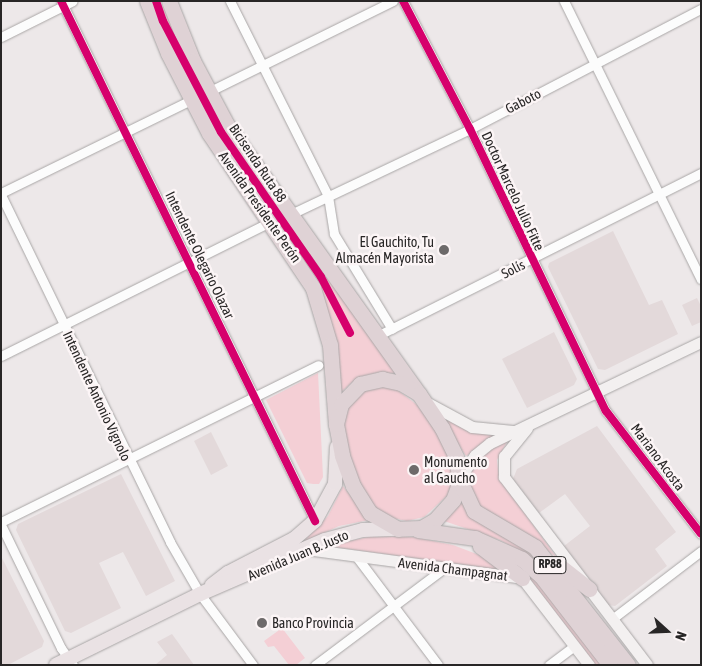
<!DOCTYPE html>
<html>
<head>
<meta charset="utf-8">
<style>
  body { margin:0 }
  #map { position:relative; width:702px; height:666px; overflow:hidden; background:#ede8e9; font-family:"Asap Condensed",sans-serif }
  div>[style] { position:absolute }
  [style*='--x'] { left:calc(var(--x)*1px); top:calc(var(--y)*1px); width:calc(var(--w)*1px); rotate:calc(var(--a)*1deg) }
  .built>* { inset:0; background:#e3d9da }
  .green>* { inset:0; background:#f4cfd5 }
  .roads { filter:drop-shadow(0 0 1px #a9a6a6) drop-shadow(0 0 1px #a9a6a6) }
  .street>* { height:9px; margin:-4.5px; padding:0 4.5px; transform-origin:4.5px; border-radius:4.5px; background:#fcfcfc }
  .secondary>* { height:11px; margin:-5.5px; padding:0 5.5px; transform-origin:5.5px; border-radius:5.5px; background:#f3f0f0 }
  .primary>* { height:14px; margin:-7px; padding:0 7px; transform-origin:7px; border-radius:7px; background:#eae2e4 }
  .highway>* { height:15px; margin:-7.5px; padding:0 7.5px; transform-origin:7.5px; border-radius:7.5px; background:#dfd2d5 }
  .cycleway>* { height:8px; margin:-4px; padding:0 4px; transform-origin:4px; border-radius:4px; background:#d6006c }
  .dots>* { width:14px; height:14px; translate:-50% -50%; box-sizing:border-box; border:2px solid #fcf5f6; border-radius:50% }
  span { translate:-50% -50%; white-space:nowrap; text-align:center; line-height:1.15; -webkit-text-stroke:5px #fcf5f6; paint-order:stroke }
  .shield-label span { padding:1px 4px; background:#fcf5f6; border:1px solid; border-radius:4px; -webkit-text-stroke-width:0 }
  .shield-label { font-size:12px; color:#282626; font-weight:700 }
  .street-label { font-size:14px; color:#282626 }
  .poi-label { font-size:14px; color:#282626 }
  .right { translate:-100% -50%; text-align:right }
  .left { translate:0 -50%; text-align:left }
  .frame { position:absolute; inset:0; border:2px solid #282626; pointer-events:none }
  .north { position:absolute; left:642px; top:606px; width:50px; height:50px; -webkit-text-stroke:4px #fcf5f6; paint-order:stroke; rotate:110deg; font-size:14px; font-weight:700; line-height:20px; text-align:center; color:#282626 }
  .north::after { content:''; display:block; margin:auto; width:18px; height:22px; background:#282626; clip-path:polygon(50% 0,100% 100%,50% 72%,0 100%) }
</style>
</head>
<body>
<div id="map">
  <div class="built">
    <div style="clip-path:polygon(613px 231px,649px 305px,662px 300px,678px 334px,605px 370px,598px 369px,548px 267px,549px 263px)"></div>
    <div style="clip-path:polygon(697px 298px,701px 306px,701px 322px,692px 326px,682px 305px)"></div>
    <div style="clip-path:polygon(554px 332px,577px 379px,574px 385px,527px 408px,502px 359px)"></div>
    <div style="clip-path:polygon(597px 426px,676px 532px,655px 549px,667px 566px,615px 606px,608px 605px,564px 546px,590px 526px,565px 494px,539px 513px,513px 479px,517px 469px)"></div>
    <div style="clip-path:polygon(211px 432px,228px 466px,211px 475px,194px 441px)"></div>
    <div style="clip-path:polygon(121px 474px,175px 581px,146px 596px,123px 552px,99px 563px,121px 608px,71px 633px,65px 631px,16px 530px,18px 524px)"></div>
    <div style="clip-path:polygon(1px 556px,44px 641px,42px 647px,8px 665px,1px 665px)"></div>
    <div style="clip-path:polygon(172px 634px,180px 645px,194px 665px,155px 665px,167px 655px,157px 642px)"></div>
  </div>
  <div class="green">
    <div style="clip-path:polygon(152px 1px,160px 1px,194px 70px,395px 373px,356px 379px,339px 394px,332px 332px,206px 118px)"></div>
    <div style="clip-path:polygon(318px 373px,323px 477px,319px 484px,313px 484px,307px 483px,266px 400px)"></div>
    <div style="clip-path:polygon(375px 385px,396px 389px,416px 404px,437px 430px,454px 469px,450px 493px,424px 517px,407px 521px,387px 517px,368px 502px,350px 461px,343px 424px,348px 406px,365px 387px)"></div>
    <div style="clip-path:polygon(441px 417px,470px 431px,497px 436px,466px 456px)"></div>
    <div style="clip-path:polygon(508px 440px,497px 460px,499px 478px,557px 558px,533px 539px,482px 512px,468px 482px,474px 464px,484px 452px)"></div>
    <div style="clip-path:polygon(343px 486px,369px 520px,339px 526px,302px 543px,328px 516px)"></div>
    <div style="clip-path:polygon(461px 498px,524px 545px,623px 665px,616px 665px,523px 553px,500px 540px,444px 521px)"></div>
    <div style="clip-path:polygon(374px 536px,413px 537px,453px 545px,487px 558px,506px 571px,334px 547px,343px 542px)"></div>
    <div style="clip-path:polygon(506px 555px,528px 569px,604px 665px,596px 665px,533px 583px)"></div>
    <div style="clip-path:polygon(282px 628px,305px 658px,296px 665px,289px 665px,274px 646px,268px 647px,264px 641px)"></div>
  </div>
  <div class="roads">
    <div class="street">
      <div style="--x:61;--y:1;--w:579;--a:63.97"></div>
      <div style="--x:230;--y:1;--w:218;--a:63.3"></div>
      <div style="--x:328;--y:196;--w:38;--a:81"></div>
      <div style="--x:334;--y:234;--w:111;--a:58.6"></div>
      <div style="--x:403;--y:1;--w:144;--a:62.4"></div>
      <div style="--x:470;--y:129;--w:313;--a:64.3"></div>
      <div style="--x:606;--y:411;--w:155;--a:52.3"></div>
      <div style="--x:564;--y:1;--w:310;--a:63.8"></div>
      <div style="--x:1;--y:37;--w:80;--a:-26.6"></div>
      <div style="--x:208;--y:92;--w:206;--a:-26.2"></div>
      <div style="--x:1;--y:193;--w:212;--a:-26.1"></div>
      <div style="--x:1;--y:195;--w:386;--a:64"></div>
      <div style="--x:170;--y:542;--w:60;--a:60"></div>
      <div style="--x:200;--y:594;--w:89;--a:53.3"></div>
      <div style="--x:289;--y:215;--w:200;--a:-25.4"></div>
      <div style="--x:470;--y:129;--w:260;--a:-27.5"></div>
      <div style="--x:377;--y:336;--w:363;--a:-26.7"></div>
      <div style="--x:1;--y:356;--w:301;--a:-26.5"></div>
      <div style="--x:1;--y:522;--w:354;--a:-26.3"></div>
      <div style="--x:1;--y:525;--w:137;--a:64"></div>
      <div style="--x:61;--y:648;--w:21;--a:55"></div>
      <div style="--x:356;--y:556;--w:136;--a:53"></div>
      <div style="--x:612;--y:619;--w:112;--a:-37.4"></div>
      <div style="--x:315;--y:665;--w:161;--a:-36.9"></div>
      <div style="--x:549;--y:665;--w:31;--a:-37"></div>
    </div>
    <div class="secondary">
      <div style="--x:428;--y:403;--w:50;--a:28.6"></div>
      <div style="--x:472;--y:427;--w:41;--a:5.6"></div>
      <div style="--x:527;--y:428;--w:36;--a:129"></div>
      <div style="--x:504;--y:456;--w:21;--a:90"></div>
      <div style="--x:504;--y:477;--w:236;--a:52.7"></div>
      <div style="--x:460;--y:478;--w:27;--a:-57"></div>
      <div style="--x:475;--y:455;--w:19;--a:-39"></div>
      <div style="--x:490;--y:443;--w:234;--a:-25.6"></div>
      <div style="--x:306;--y:549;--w:218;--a:7.6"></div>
      <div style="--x:522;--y:578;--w:110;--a:52.4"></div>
    </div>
    <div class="primary">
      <div style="--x:212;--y:585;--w:20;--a:-37"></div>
      <div style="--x:228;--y:573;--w:74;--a:-27.3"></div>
      <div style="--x:294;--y:539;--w:28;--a:-41"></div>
      <div style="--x:315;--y:521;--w:42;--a:-61.6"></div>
      <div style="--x:335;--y:484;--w:37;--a:-87"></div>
      <div style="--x:56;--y:665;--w:161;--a:-26.2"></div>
      <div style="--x:200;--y:594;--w:136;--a:-23.4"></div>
      <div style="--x:325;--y:540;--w:39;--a:-15"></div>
      <div style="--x:363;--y:530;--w:35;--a:-2"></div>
    </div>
    <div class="highway">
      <div style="--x:147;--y:1;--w:56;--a:68"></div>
      <div style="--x:168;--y:53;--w:90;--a:62.9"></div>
      <div style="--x:209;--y:133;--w:187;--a:56.1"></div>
      <div style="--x:313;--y:288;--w:59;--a:73.4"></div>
      <div style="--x:330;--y:345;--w:79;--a:85.7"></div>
      <div style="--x:169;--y:1;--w:65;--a:68.2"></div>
      <div style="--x:193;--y:61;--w:72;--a:62"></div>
      <div style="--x:227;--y:125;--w:330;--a:54.5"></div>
      <div style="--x:382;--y:379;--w:19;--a:12"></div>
      <div style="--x:401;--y:383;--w:21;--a:31"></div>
      <div style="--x:419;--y:394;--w:41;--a:55.9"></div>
      <div style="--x:442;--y:428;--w:32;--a:64"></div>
      <div style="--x:456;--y:457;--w:24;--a:81"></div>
      <div style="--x:460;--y:481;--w:20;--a:110"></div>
      <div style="--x:453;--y:500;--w:27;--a:132"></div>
      <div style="--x:435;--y:520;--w:16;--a:150"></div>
      <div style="--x:421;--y:528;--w:23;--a:178"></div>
      <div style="--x:398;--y:529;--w:32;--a:-150"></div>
      <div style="--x:370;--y:513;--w:32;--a:-122"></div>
      <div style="--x:353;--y:486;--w:33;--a:-110"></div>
      <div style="--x:342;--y:455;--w:32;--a:-101"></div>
      <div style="--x:336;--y:424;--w:21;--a:-76"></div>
      <div style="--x:341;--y:404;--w:28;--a:-46"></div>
      <div style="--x:360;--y:384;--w:23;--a:-13"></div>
      <div style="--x:460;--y:481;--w:33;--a:65"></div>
      <div style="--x:474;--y:511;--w:71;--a:30.5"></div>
      <div style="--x:535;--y:547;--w:150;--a:51.8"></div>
      <div style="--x:418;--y:530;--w:58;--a:8"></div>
      <div style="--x:475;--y:538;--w:51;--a:24.1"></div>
      <div style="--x:522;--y:559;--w:25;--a:42"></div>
      <div style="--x:541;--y:576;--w:113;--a:52.2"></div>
      <div style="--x:480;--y:546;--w:53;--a:37.3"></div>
      <div style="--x:561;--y:567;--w:36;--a:38"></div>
    </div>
  </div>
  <div class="cycleway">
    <div style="--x:61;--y:1;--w:579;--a:63.97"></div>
    <div style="--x:156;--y:1;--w:21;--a:71"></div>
    <div style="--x:163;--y:21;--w:125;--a:62.4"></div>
    <div style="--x:221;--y:132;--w:176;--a:55.4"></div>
    <div style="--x:321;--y:277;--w:63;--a:62.6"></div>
    <div style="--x:403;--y:1;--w:144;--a:62.4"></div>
    <div style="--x:470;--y:129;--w:313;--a:64.3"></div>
    <div style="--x:606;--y:411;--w:155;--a:52.3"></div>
  </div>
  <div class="dots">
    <div style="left:444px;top:250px;background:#6d6a6a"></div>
    <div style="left:414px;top:470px;background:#6d6a6a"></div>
    <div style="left:262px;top:623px;background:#6d6a6a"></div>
  </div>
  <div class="shield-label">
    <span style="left:550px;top:565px">RP88</span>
  </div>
  <div class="street-label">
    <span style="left:523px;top:101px;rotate:-27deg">Gaboto</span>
    <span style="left:258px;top:163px;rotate:56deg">Bicisenda Ruta 88</span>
    <span style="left:513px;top:191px;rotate:65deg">Doctor Marcelo Julio Fitte</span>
    <span style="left:260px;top:207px;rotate:55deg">Avenida Presidente Perón</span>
    <span style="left:200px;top:255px;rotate:64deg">Intendente Olegario Olazar</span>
    <span style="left:513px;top:269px;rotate:-27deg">Solís</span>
    <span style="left:97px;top:396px;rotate:65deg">Intendente Antonio Vignolo</span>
    <span style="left:658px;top:457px;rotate:53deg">Mariano Acosta</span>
    <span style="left:298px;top:555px;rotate:-23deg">Avenida Juan B. Justo</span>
    <span style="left:453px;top:569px;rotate:7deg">Avenida Champagnat</span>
  </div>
  <div class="poi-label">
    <span class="right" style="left:434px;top:250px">El Gauchito, Tu<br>Almacén Mayorista</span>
    <span class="left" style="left:424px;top:470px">Monumento<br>al Gaucho</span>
    <span class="left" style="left:272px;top:623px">Banco Provincia</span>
  </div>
  <div class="frame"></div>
  <div class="north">N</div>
</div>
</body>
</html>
